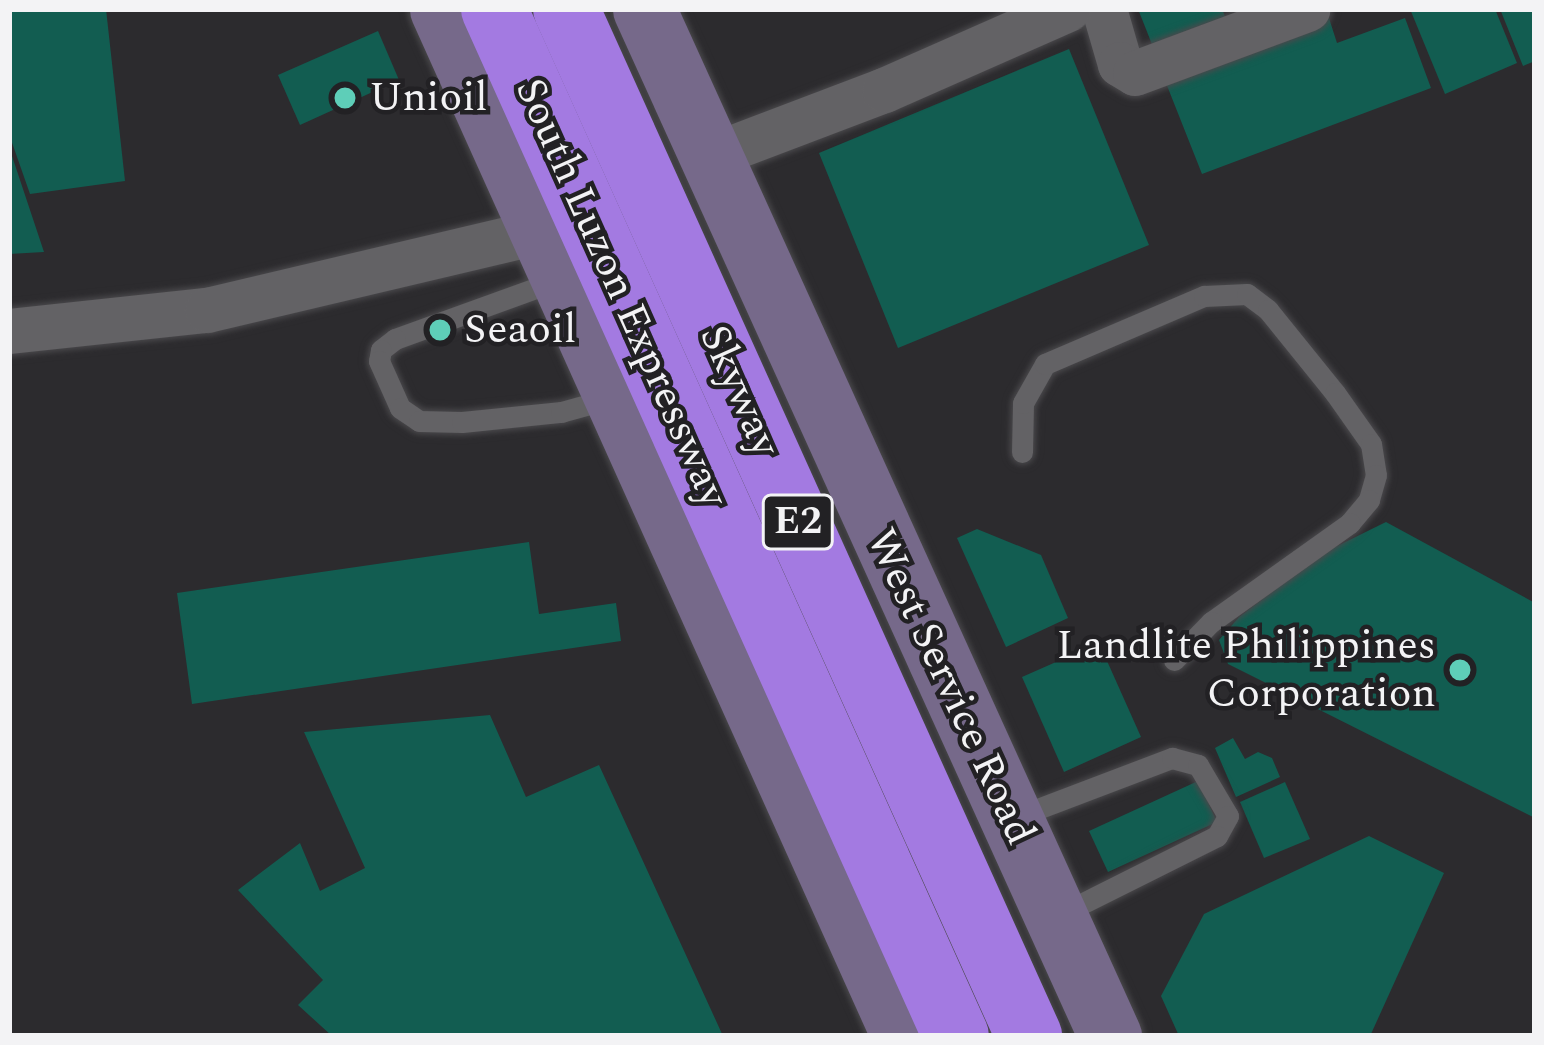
<!DOCTYPE html>
<html>
<head>
<meta charset="utf-8">
<style>
  body { margin:0 }
  #map { position:relative; width:1544px; height:1045px; overflow:hidden; background:#2c2b2e; font-family:Spectral,serif }
  div>[style] { position:absolute }
  [style*='--x'] { left:calc(var(--x)*1px); top:calc(var(--y)*1px); width:calc(var(--w)*1px); rotate:calc(var(--a)*1deg) }
  .building>* { inset:0; background:#125d51 }
  .roads { filter:drop-shadow(0 0 3px #4a494c) drop-shadow(0 0 3px #4a494c) }
  .service>* { height:21px; margin:-10.5px; padding:0 10.5px; transform-origin:10.5px; border-radius:10.5px; background:#636265 }
  .minor>* { height:45px; margin:-22.5px; padding:0 22.5px; transform-origin:22.5px; border-radius:22.5px; background:#636265 }
  .secondary>* { height:63px; margin:-31.5px; padding:0 31.5px; transform-origin:31.5px; border-radius:31.5px; background:#76698a }
  .motorway>* { height:66px; margin:-33px; padding:0 33px; transform-origin:33px; border-radius:33px; background:#a37ae1 }
  .dots>* { width:33px; height:33px; translate:-50% -50%; box-sizing:border-box; border:6px solid #222124; border-radius:50% }
  span { translate:-50% -50%; white-space:nowrap; text-align:center; line-height:1.15; -webkit-text-stroke:9px #222124; paint-order:stroke }
  .shield-label span { padding:3px 9px; background:#222124; border:3px solid; border-radius:9px; -webkit-text-stroke-width:0 }
  .shield-label { font-size:39px; color:#f3f3f5; font-weight:700 }
  .poi-label { font-size:42px; color:#f3f3f5 }
  .left { translate:0 -50%; text-align:left }
  .right { translate:-100% -50%; text-align:right }
  .street-label { font-size:42px; color:#f3f3f5 }
  .frame { position:absolute; inset:0; border:12px solid #f3f3f5; pointer-events:none }
</style>
</head>
<body>
<div id="map">
  <div class="building">
    <div style="clip-path:polygon(9px 9px,106px 9px,125px 181px,30px 194px,9px 134px)"></div>
    <div style="clip-path:polygon(1138px 9px,1222px 9px,1226px 19px,1153px 47px)"></div>
    <div style="clip-path:polygon(1410px 9px,1495px 9px,1517px 63px,1445px 94px)"></div>
    <div style="clip-path:polygon(1500px 9px,1535px 9px,1535px 61px,1523px 66px)"></div>
    <div style="clip-path:polygon(1328px 15px,1337px 43px,1405px 18px,1431px 88px,1202px 174px,1164px 78px)"></div>
    <div style="clip-path:polygon(378px 31px,399px 80px,300px 125px,278px 75px)"></div>
    <div style="clip-path:polygon(1069px 49px,1149px 245px,898px 348px,819px 153px)"></div>
    <div style="clip-path:polygon(9px 150px,10px 150px,44px 252px,9px 254px)"></div>
    <div style="clip-path:polygon(1386px 522px,1535px 603px,1535px 818px,1228px 664px,1219px 640px,1239px 617px,1325px 552px)"></div>
    <div style="clip-path:polygon(977px 529px,1041px 555px,1068px 618px,1006px 647px,957px 538px)"></div>
    <div style="clip-path:polygon(529px 542px,539px 614px,616px 603px,621px 641px,192px 704px,177px 593px)"></div>
    <div style="clip-path:polygon(1099px 643px,1141px 737px,1064px 772px,1022px 677px)"></div>
    <div style="clip-path:polygon(490px 715px,526px 797px,599px 765px,723px 1036px,332px 1036px,298px 1005px,323px 980px,238px 890px,300px 843px,320px 891px,365px 868px,304px 732px)"></div>
    <div style="clip-path:polygon(1233px 738px,1245px 759px,1258px 752px,1272px 758px,1280px 777px,1236px 797px,1215px 748px)"></div>
    <div style="clip-path:polygon(1198px 781px,1217px 822px,1108px 872px,1089px 831px)"></div>
    <div style="clip-path:polygon(1285px 782px,1310px 839px,1264px 858px,1240px 802px)"></div>
    <div style="clip-path:polygon(1369px 836px,1444px 873px,1371px 1034px,1179px 1036px,1161px 996px,1204px 914px)"></div>
  </div>
  <div class="roads">
    <div class="service">
      <div style="--x:558;--y:280;--w:173;--a:160.1"></div>
      <div style="--x:395;--y:339;--w:18;--a:142"></div>
      <div style="--x:381;--y:350;--w:11;--a:100"></div>
      <div style="--x:379;--y:361;--w:51;--a:65.9"></div>
      <div style="--x:400;--y:408;--w:23;--a:34"></div>
      <div style="--x:419;--y:421;--w:43;--a:1.3"></div>
      <div style="--x:462;--y:422;--w:100;--a:-5.8"></div>
      <div style="--x:561;--y:412;--w:53;--a:-15.4"></div>
      <div style="--x:1022;--y:452;--w:49;--a:-88.8"></div>
      <div style="--x:1023;--y:403;--w:45;--a:-60.6"></div>
      <div style="--x:1045;--y:364;--w:173;--a:-23.2"></div>
      <div style="--x:1204;--y:296;--w:43;--a:-2.7"></div>
      <div style="--x:1247;--y:294;--w:26;--a:37"></div>
      <div style="--x:1268;--y:310;--w:107;--a:51.1"></div>
      <div style="--x:1335;--y:393;--w:62;--a:54.8"></div>
      <div style="--x:1371;--y:444;--w:31;--a:81"></div>
      <div style="--x:1376;--y:475;--w:26;--a:106"></div>
      <div style="--x:1369;--y:500;--w:30;--a:130"></div>
      <div style="--x:1350;--y:523;--w:171;--a:144.5"></div>
      <div style="--x:1211;--y:622;--w:53;--a:134.2"></div>
      <div style="--x:1019;--y:816;--w:164;--a:-20.8"></div>
      <div style="--x:1172;--y:758;--w:27;--a:15"></div>
      <div style="--x:1198;--y:765;--w:59;--a:59.5"></div>
      <div style="--x:1228;--y:816;--w:23;--a:119"></div>
      <div style="--x:1217;--y:836;--w:174;--a:153.4"></div>
    </div>
    <div class="minor">
      <div style="--x:1104;--y:9;--w:57;--a:73.8"></div>
      <div style="--x:1120;--y:64;--w:17;--a:31"></div>
      <div style="--x:1135;--y:73;--w:184;--a:-20.4"></div>
      <div style="--x:710;--y:156;--w:186;--a:-20.8"></div>
      <div style="--x:884;--y:90;--w:201;--a:-23.8"></div>
      <div style="--x:9;--y:331;--w:199;--a:-6.1"></div>
      <div style="--x:207;--y:310;--w:343;--a:-13.3"></div>
    </div>
    <div class="secondary">
      <div style="--x:441;--y:9;--w:1126;--a:65.78"></div>
      <div style="--x:644;--y:9;--w:1128;--a:65.59"></div>
    </div>
    <div class="motorway">
      <div style="--x:494;--y:9;--w:1126;--a:65.78"></div>
      <div style="--x:566;--y:9;--w:1127;--a:65.73"></div>
    </div>
  </div>
  <div class="dots">
    <div style="left:345px;top:98px;background:#5eceb8"></div>
    <div style="left:440px;top:330px;background:#5eceb8"></div>
    <div style="left:1460px;top:670px;background:#5eceb8"></div>
  </div>
  <div class="shield-label">
    <span style="left:798px;top:522px">E2</span>
  </div>
  <div class="poi-label">
    <span class="left" style="left:369px;top:98px">Unioil</span>
    <span class="left" style="left:464px;top:330px">Seaoil</span>
    <span class="right" style="left:1436px;top:670px">Landlite Philippines<br>Corporation</span>
  </div>
  <div class="street-label">
    <span style="left:621px;top:293px;rotate:66deg">South Luzon Expressway</span>
    <span style="left:739px;top:391px;rotate:66deg">Skyway</span>
    <span style="left:950px;top:687px;rotate:65deg">West Service Road</span>
  </div>
  <div class="frame"></div>
</div>
</body>
</html>
